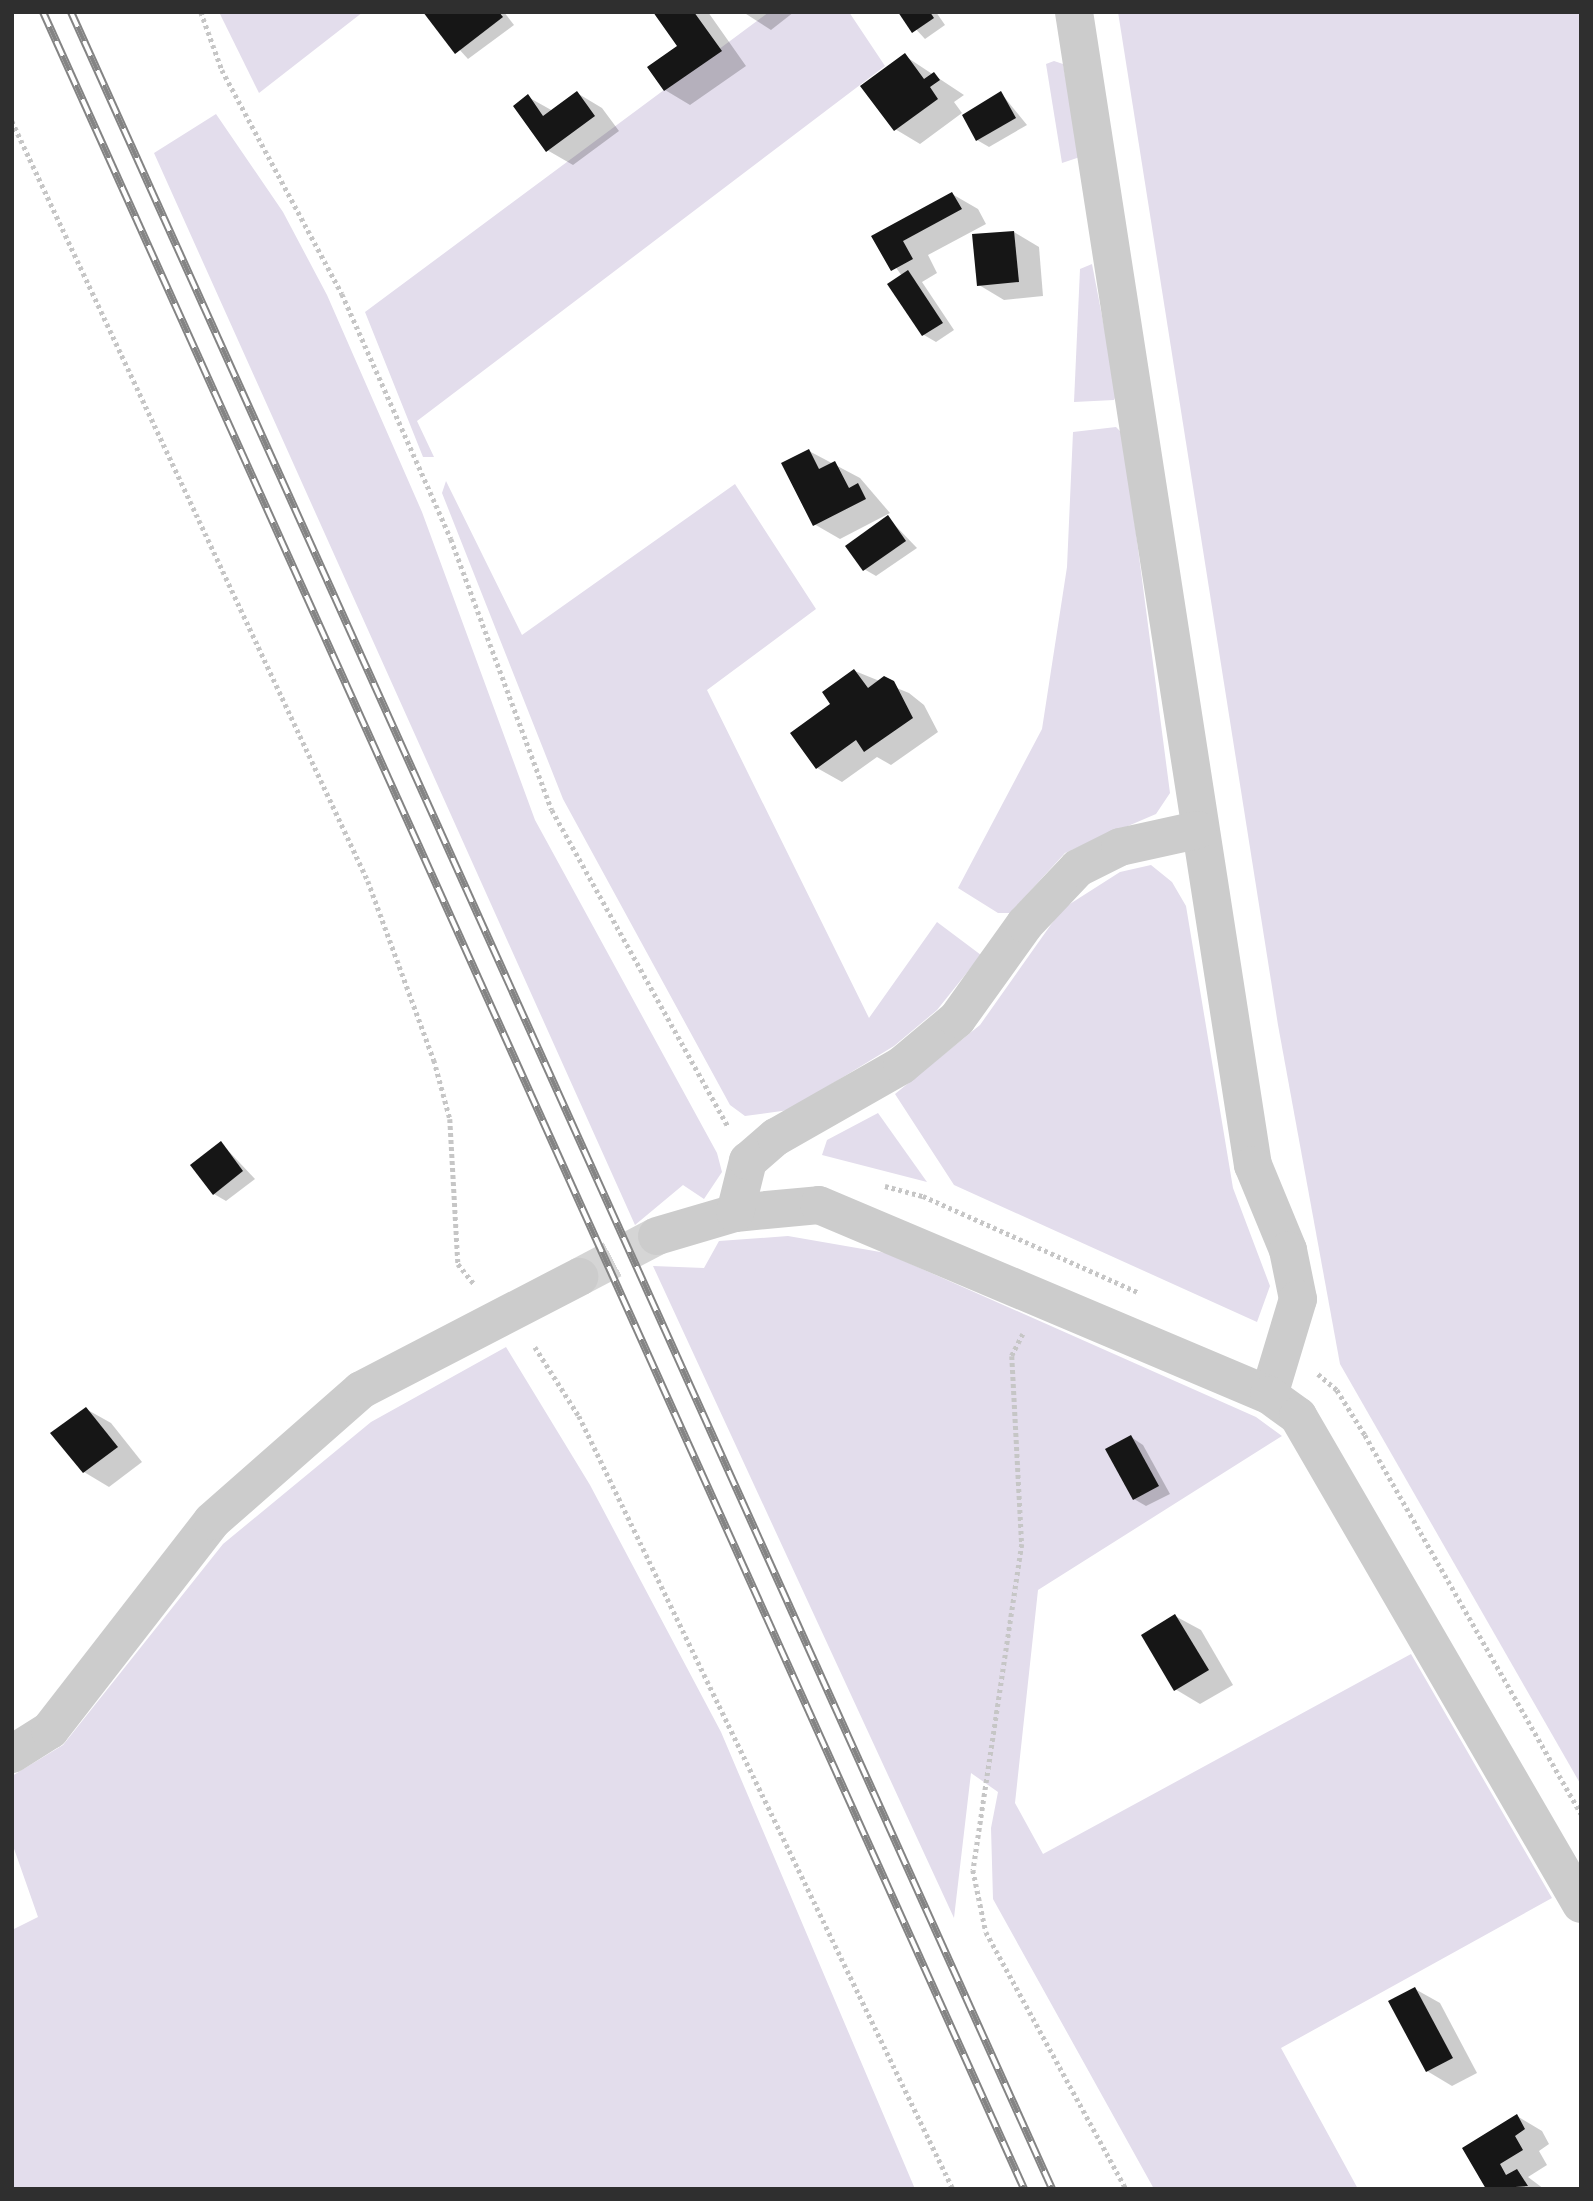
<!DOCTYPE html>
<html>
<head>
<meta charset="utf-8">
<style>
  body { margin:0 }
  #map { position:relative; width:1593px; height:2201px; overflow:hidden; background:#fff; font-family:Commissioner,sans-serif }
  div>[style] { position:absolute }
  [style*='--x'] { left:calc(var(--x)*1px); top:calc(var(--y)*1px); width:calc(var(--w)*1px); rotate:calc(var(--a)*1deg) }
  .green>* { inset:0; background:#e3ddec }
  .shadow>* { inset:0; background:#0003 }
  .building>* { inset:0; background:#161616 }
  .minor-tunnel>* { height:38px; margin-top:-19px; transform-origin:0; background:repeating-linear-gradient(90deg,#d5d5d5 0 38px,transparent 0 57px) }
  .path>* { height:4.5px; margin-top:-2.25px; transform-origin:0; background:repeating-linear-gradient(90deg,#c6c6c6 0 3.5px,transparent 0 7px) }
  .minor>* { height:38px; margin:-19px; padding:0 19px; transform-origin:19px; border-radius:19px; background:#ccc }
  .rail>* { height:8px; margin-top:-4px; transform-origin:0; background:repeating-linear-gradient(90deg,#fff 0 16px,#848484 0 32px); box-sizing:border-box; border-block:2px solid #848484 }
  span { translate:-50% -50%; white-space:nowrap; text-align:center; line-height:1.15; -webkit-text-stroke:7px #fff; paint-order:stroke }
  .frame { position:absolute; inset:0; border:14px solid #2f2f2f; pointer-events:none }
</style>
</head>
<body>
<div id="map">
  <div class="green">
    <div style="clip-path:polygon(219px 12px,363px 12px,259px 93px)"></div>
    <div style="clip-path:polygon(769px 12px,849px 12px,885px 66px,417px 421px,434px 457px,423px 457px,365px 312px)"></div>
    <div style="clip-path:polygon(1118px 12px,1581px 12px,1581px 1785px,1340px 1364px,1278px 1025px)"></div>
    <div style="clip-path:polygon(1054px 61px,1063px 64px,1080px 157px,1062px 163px,1046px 64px)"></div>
    <div style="clip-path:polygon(216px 114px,283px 212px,327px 295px,422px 512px,535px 820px,717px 1153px,722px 1172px,704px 1199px,683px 1185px,635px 1225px,154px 153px)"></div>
    <div style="clip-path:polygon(1092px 264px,1117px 394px,1114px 400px,1074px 402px,1080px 269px)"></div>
    <div style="clip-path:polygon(1116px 427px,1123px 434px,1170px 793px,1156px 814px,1065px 853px,1010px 913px,998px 913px,958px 888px,1042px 729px,1067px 567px,1073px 432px)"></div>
    <div style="clip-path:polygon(446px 481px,522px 635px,735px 484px,816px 609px,707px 690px,869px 1018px,937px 922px,981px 955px,937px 1010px,894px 1046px,789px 1110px,745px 1116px,730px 1105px,563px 799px,442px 493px)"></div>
    <div style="clip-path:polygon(1151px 865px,1172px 882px,1186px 906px,1233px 1188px,1270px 1286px,1257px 1322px,954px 1185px,895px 1094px,980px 1025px,1062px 909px,1120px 872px)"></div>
    <div style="clip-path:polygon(878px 1113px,927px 1182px,822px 1155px,827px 1140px)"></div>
    <div style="clip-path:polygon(788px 1236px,886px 1253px,1256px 1417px,1282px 1436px,1038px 1590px,1015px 1803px,1043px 1854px,1411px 1654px,1552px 1898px,1281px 2048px,1358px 2189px,1154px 2189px,993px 1899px,991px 1828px,998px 1792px,971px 1773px,954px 1918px,653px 1266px,704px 1268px,719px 1241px)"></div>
    <div style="clip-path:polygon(506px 1347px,590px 1485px,721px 1732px,915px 2189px,12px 2189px,12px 1930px,38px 1917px,12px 1843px,12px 1776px,63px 1745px,223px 1544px,371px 1422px)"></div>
  </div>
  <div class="shadow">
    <div style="clip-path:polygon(425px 12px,504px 12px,514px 25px,468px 59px)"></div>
    <div style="clip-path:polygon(656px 12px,708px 12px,746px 66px,690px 105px,665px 90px,679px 47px)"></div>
    <div style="clip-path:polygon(743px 12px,794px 12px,771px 30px)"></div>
    <div style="clip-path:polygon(900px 12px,936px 12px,945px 25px,925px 39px)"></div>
    <div style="clip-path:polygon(905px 56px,964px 95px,954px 102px,962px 113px,920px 144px,895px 129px)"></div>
    <div style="clip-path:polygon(577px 93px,602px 108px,619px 131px,573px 165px,547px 150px,528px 97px,553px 111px)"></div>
    <div style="clip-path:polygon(1001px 93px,1027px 125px,989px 147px,977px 140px)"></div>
    <div style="clip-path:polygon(952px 194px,978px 209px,986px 224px,928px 255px,937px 273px,922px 282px,954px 330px,936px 342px,924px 335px,902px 276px,874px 237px)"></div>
    <div style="clip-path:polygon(1014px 232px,1039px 247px,1043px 296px,1004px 300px,979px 285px)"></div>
    <div style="clip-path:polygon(809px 451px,860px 478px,890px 513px,840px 539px,814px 524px)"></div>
    <div style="clip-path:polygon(888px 518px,917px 548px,876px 576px,864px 569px)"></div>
    <div style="clip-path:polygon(855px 671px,909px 693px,924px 705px,938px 732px,891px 765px,877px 757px,842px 782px,817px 768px)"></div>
    <div style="clip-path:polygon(221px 1143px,255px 1179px,226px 1201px,214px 1194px)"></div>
    <div style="clip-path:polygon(86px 1409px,111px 1423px,142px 1462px,109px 1487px,84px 1472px)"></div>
    <div style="clip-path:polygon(1131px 1437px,1143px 1445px,1170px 1494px,1146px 1506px,1134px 1499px)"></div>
    <div style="clip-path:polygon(1175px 1616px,1201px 1630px,1233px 1685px,1200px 1704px,1175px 1689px)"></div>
    <div style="clip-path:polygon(1415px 1989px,1440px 2003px,1477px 2073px,1452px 2086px,1427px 2071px)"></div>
    <div style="clip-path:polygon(1517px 2116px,1542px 2131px,1549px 2144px,1539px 2151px,1547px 2165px,1528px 2177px,1544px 2189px,1488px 2189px)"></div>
  </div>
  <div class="building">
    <div style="clip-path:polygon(423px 12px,499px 12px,503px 17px,455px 54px)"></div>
    <div style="clip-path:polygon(653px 12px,694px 12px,722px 51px,664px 91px,647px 67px,677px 46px)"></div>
    <div style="clip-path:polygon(898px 12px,930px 12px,934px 18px,912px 33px)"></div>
    <div style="clip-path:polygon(905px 53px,924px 79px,934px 72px,940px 80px,930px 87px,938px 99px,894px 131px,860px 86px)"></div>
    <div style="clip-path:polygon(577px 91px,595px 116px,546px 152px,513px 106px,528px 94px,543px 116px)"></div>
    <div style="clip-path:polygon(1001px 91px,1016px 118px,976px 141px,962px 115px)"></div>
    <div style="clip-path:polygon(952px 192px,962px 209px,903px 241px,913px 259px,891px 271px,871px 236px)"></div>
    <div style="clip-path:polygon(1014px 231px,1019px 282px,977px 286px,972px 234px)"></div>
    <div style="clip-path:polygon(908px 270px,943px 323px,922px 336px,887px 284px)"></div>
    <div style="clip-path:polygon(809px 449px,819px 469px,835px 461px,849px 488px,858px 483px,866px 499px,813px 526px,781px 463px)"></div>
    <div style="clip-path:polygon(888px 515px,906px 541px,863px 571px,845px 546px)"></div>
    <div style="clip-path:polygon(854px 669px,868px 688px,884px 676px,894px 681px,913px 718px,864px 752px,856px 740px,816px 769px,790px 733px,830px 704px,822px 692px)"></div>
    <div style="clip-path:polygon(221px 1141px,243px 1171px,213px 1195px,190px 1165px)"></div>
    <div style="clip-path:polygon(86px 1407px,118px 1447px,83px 1473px,50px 1433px)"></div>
    <div style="clip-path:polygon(1131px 1435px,1159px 1486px,1133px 1500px,1105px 1449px)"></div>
    <div style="clip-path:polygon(1175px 1614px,1209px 1670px,1174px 1691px,1141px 1635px)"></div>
    <div style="clip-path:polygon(1415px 1987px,1453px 2058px,1426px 2072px,1388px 2001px)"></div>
    <div style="clip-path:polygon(1517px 2114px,1525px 2129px,1515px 2136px,1523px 2150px,1500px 2164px,1506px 2175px,1517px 2169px,1528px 2186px,1486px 2189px,1462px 2148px)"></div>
  </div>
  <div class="minor-tunnel">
    <div style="--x:579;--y:1277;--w:88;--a:-27.7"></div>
  </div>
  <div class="path">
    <div style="--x:201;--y:12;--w:62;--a:70.1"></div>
    <div style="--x:222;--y:70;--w:254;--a:61.8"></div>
    <div style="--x:342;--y:294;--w:268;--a:66"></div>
    <div style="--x:451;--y:539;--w:289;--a:69.6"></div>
    <div style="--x:552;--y:810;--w:362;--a:60.9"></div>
    <div style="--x:12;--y:121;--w:839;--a:64.9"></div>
    <div style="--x:368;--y:881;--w:191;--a:69.8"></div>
    <div style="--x:434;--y:1060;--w:61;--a:74.8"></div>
    <div style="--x:450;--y:1119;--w:145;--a:86.8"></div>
    <div style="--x:458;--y:1264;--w:27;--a:51"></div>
    <div style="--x:885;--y:1186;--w:39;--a:15"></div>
    <div style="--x:923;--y:1196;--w:235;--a:24.1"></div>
    <div style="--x:1023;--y:1334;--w:25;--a:117"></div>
    <div style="--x:1012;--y:1356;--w:188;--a:87"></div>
    <div style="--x:1022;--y:1544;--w:330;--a:98.5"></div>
    <div style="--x:973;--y:1870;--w:63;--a:78.2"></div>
    <div style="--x:986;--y:1932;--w:293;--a:61.4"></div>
    <div style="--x:535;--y:1347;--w:82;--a:57.5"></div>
    <div style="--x:579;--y:1416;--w:859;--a:64.18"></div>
    <div style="--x:1318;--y:1374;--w:25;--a:40"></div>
    <div style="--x:1337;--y:1390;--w:53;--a:58.1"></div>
    <div style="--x:1365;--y:1435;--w:436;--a:60.3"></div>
  </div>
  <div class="minor">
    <div style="--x:1074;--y:12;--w:1167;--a:81.18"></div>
    <div style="--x:1253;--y:1165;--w:92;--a:67.6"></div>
    <div style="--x:1288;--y:1250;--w:50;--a:78.5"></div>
    <div style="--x:1298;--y:1299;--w:100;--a:106.8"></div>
    <div style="--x:735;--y:1213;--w:84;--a:-5.4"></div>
    <div style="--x:819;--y:1205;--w:488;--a:22.9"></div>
    <div style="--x:1269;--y:1395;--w:36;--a:36"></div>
    <div style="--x:1298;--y:1416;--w:564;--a:59.89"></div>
    <div style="--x:657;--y:1236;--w:81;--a:-16.4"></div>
    <div style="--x:735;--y:1213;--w:54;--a:-76"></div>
    <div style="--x:748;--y:1161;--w:37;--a:-41"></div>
    <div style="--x:776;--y:1137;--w:145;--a:-29.7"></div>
    <div style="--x:902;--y:1065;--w:72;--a:-39.9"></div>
    <div style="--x:957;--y:1019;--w:117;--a:-54.4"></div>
    <div style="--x:1025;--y:924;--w:77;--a:-46.6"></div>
    <div style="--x:1078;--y:868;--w:47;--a:-26.6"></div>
    <div style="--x:1120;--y:847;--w:79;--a:-12.4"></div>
    <div style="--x:12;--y:1754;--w:45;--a:-32.3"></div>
    <div style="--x:50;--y:1730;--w:264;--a:-52.2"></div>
    <div style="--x:212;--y:1521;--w:198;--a:-41.3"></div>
    <div style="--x:361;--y:1390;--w:246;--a:-27.4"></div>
  </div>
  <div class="rail">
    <div style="--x:43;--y:12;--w:2388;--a:65.74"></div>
    <div style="--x:71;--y:12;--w:2388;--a:65.74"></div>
  </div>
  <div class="frame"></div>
</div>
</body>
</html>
